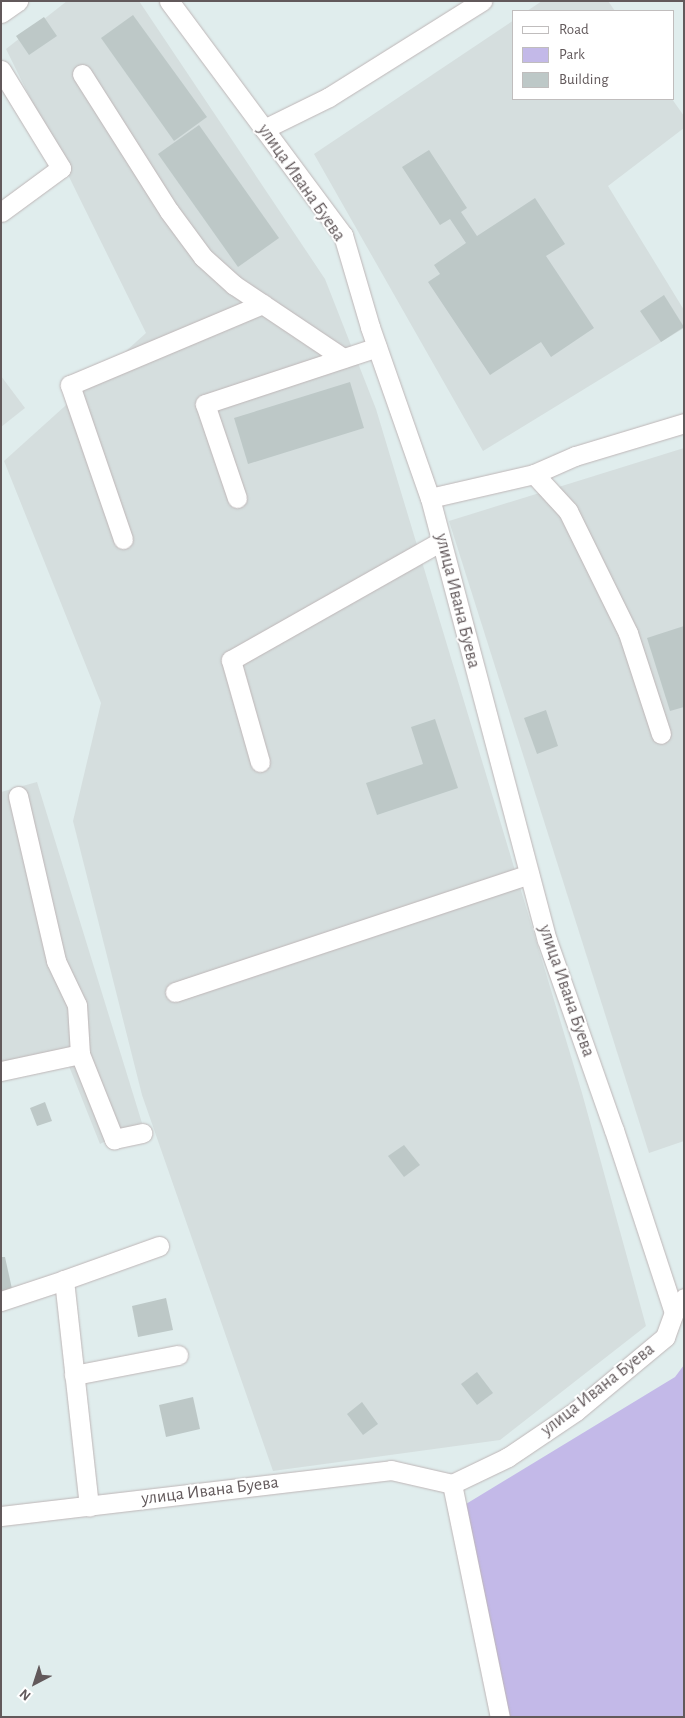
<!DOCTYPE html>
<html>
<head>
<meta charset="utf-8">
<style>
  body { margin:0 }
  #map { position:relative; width:685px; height:1718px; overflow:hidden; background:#e0eded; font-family:"Alegreya Sans",sans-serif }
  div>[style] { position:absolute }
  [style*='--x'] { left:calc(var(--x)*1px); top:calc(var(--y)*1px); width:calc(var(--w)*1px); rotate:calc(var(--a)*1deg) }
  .industrial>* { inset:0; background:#d5dede }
  .green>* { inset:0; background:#c3b9e8 }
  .building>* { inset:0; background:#bdc8c7 }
  .roads { filter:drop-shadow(0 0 1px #beb6b7) drop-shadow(0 0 1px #beb6b7) }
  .minor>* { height:19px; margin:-9.5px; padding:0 9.5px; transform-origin:9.5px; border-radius:9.5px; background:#fff }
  span { translate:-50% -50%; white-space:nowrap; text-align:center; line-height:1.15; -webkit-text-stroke:4px #fff; paint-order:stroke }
  .street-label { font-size:18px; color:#62595b }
  .frame { position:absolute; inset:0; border:2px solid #62595b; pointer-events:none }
  .legend { position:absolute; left:512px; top:10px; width:162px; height:90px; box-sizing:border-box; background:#fff; border:1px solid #c0bdbd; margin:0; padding:6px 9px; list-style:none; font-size:15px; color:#62595b }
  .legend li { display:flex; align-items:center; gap:10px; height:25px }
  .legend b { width:25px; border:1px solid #c0bdbd }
  .north { position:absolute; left:10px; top:1658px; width:50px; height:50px; -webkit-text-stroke:4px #fff; paint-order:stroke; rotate:220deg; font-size:14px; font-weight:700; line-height:20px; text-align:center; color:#62595b }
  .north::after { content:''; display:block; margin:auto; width:18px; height:22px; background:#62595b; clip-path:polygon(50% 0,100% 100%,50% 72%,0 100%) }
</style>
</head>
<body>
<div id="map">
  <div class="industrial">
    <div style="clip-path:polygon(67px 1px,139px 1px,325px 279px,376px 409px,582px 1093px,646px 1326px,500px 1440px,273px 1471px,142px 1095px,73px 821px,101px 703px,4px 461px,146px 333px,6px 49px)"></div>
    <div style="clip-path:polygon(542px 1px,608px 1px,615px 11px,527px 11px)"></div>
    <div style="clip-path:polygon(514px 20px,514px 99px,672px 99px,684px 116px,684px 128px,608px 186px,684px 310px,684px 328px,483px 451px,314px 154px)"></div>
    <div style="clip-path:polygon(1px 376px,25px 408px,1px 427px)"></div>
    <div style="clip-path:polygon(684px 448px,684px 1141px,649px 1153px,449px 521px)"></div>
    <div style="clip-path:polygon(37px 782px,142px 1123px,100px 1144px,63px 1051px,1px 1065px,1px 792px)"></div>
  </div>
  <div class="green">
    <div style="clip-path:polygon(684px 1365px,684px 1717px,495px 1717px,466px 1504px,675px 1377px)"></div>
  </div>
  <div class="building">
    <div style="clip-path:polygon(133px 15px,207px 117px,174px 141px,101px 38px)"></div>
    <div style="clip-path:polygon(44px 17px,57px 36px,29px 55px,16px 36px)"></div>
    <div style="clip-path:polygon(199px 125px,279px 238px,238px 267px,158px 154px)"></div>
    <div style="clip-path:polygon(429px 150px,467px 208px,461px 212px,477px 236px,535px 198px,565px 244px,546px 256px,594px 328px,551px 357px,541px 342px,490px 375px,428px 282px,440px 274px,434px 265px,466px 243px,450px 219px,440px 225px,402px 167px)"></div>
    <div style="clip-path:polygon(664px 295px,684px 327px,661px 342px,640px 311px)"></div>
    <div style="clip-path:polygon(350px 382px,364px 428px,248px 464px,234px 418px)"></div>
    <div style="clip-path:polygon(684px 626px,684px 707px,670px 711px,647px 638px)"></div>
    <div style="clip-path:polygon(546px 710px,558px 746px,537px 754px,524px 718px)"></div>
    <div style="clip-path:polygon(435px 719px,458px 788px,377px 815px,366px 783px,423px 764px,411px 727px)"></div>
    <div style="clip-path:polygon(45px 1102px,52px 1121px,37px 1126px,30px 1108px)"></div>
    <div style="clip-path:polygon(404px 1145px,420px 1165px,404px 1177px,388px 1156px)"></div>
    <div style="clip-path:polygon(1px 1257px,5px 1257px,12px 1289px,1px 1291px)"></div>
    <div style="clip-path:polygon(166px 1298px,173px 1330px,138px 1337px,132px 1306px)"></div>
    <div style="clip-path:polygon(477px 1372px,493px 1393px,477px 1405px,461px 1384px)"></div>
    <div style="clip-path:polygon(193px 1397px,200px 1429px,166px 1437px,159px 1405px)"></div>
    <div style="clip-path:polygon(362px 1402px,378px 1424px,363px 1435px,347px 1414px)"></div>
  </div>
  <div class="roads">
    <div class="minor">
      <div style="--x:169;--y:1;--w:292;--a:53.4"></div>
      <div style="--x:343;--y:235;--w:96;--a:73.6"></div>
      <div style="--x:370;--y:327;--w:181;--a:70.7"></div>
      <div style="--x:430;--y:498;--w:457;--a:75.2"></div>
      <div style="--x:547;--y:940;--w:201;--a:70.6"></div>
      <div style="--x:614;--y:1130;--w:192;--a:71.8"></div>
      <div style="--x:1;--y:13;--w:21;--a:-35"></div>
      <div style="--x:1;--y:70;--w:115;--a:58.5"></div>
      <div style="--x:61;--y:168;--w:74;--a:143.7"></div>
      <div style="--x:82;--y:74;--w:162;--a:57.6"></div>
      <div style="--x:169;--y:211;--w:57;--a:53.5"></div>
      <div style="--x:203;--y:257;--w:42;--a:42.1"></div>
      <div style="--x:234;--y:285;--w:131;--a:33.8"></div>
      <div style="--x:264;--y:129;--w:72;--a:-26.2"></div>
      <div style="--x:329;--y:97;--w:181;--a:-32.1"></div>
      <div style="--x:534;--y:474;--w:45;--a:-23.7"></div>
      <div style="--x:575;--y:456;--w:114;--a:-16.8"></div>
      <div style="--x:237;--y:498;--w:99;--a:-108.8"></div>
      <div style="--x:205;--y:404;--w:181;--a:-18.3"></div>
      <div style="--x:430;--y:498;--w:107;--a:-13"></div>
      <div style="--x:534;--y:474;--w:50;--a:47.4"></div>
      <div style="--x:568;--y:511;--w:136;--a:63.8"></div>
      <div style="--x:628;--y:633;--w:106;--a:71.9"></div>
      <div style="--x:123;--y:539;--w:163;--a:-109"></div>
      <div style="--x:70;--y:385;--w:209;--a:-22.8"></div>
      <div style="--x:260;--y:762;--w:106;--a:-105.9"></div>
      <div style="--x:231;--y:660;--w:241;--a:-29.5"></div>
      <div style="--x:18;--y:796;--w:169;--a:77"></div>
      <div style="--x:56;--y:961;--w:49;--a:64.5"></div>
      <div style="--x:77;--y:1005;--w:49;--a:86.5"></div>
      <div style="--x:175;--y:992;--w:373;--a:-18.4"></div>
      <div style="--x:1;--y:1071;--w:81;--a:-12.1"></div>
      <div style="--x:80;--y:1054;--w:92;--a:68.2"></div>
      <div style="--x:114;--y:1139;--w:29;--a:-12"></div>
      <div style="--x:64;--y:1280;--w:101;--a:-19.7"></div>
      <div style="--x:1;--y:1301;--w:66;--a:-18.4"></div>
      <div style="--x:64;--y:1280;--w:228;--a:83.7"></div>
      <div style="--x:74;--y:1375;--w:106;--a:-10.9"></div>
      <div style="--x:452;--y:1484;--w:238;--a:78.4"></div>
      <div style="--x:1;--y:1516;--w:393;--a:-6.7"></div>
      <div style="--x:391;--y:1470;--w:63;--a:12.9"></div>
      <div style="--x:452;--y:1484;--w:62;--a:-25.7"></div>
      <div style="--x:508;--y:1457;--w:82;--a:-34.1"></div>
      <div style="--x:576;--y:1411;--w:116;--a:-39.7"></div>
      <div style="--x:665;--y:1337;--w:27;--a:-70"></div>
      <div style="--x:674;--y:1312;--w:17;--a:-54"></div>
    </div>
  </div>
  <div class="street-label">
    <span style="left:301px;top:183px;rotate:55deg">улица Ивана Буева</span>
    <span style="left:457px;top:601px;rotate:76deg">улица Ивана Буева</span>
    <span style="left:566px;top:991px;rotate:71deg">улица Ивана Буева</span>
    <span style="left:598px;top:1390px;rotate:-38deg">улица Ивана Буева</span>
    <span style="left:210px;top:1491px;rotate:-7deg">улица Ивана Буева</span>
  </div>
  <div class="frame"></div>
  <ul class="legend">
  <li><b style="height:6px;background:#fff"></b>Road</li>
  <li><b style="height:14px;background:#c3b9e8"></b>Park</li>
  <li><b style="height:14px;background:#bdc8c7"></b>Building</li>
  </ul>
  <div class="north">N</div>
</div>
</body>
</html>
